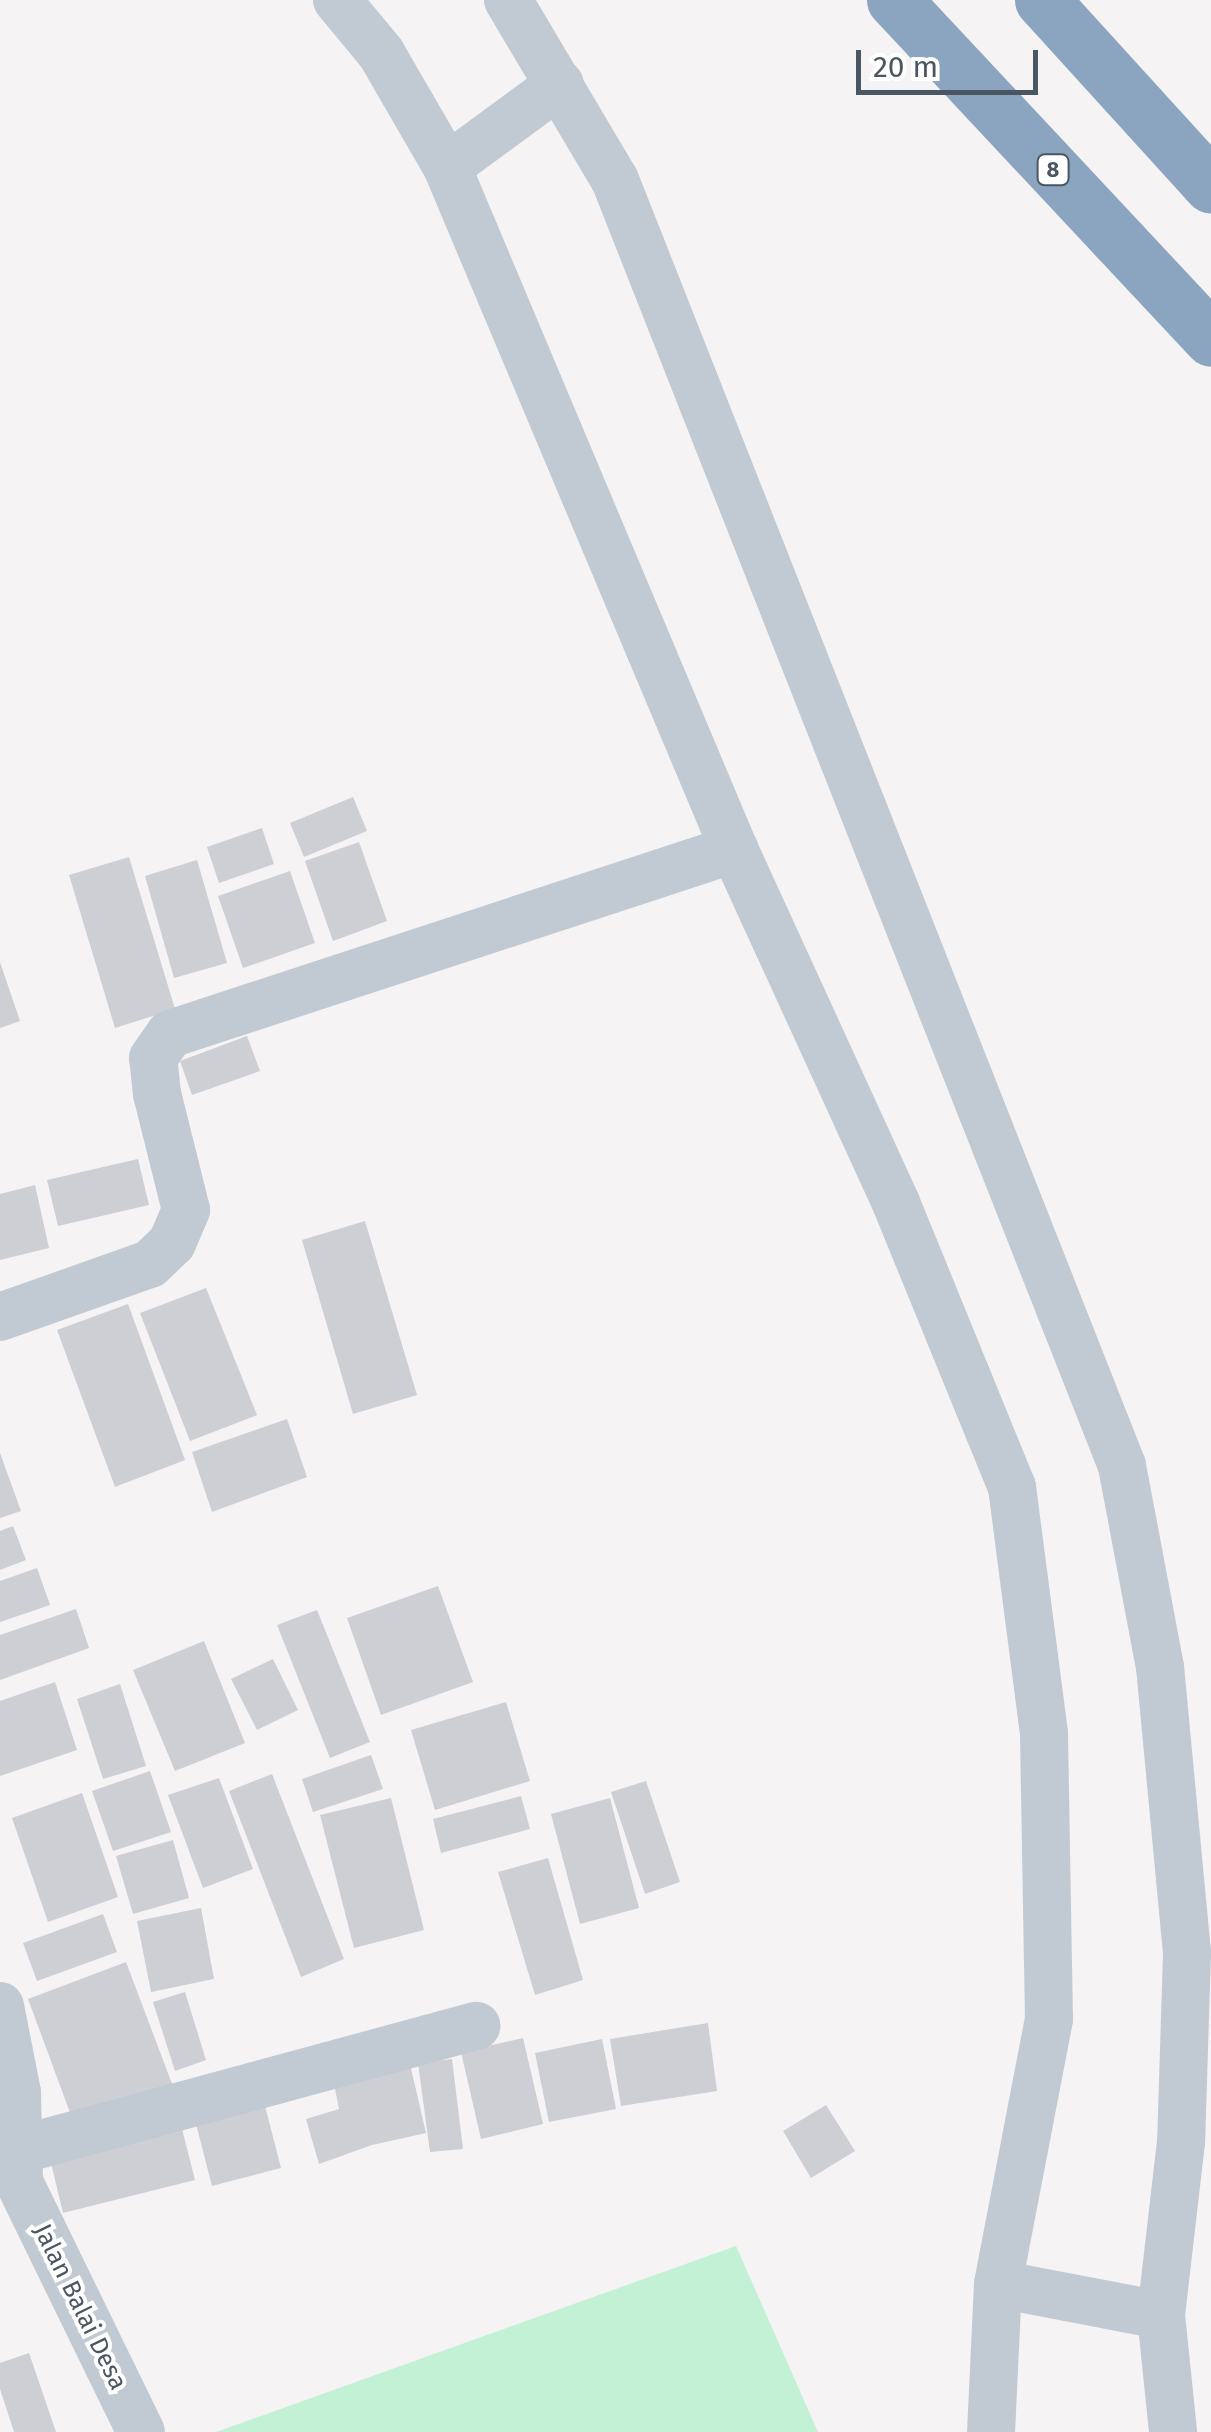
<!DOCTYPE html>
<html>
<head>
<meta charset="utf-8">
<style>
  body { margin:0 }
  #map { position:relative; width:1211px; height:2432px; overflow:hidden; background:#f5f3f3; font-family:"Fira Sans",sans-serif }
  div>[style] { position:absolute }
  [style*='--x'] { left:calc(var(--x)*1px); top:calc(var(--y)*1px); width:calc(var(--w)*1px); rotate:calc(var(--a)*1deg) }
  .green>* { inset:0; background:#c3f1d5 }
  .building>* { inset:0; background:#cdcfd5 }
  .street>* { height:48px; margin:-24px; padding:0 24px; transform-origin:24px; border-radius:24px; background:#c1cad2 }
  .highway>* { height:55px; margin:-27.5px; padding:0 27.5px; transform-origin:27.5px; border-radius:27.5px; background:#8ba5c1 }
  span { translate:-50% -50%; white-space:nowrap; text-align:center; line-height:1.15; -webkit-text-stroke:8px #fff; paint-order:stroke }
  .shield-label span { padding:2px 8px; background:#fff; border:2px solid; border-radius:8px; -webkit-text-stroke-width:0 }
  .shield-label { font-size:22px; color:#4a5661; font-weight:700 }
  .street-label { font-size:25px; color:#4a5661 }
  .scale { position:absolute; left:856px; top:50px; width:182px; height:45px; box-sizing:border-box; border:5px solid #4a5661; border-top:0; padding-left:12px; font-size:30px; line-height:35px; white-space:nowrap; color:#4a5661; -webkit-text-stroke:8px #fff; paint-order:stroke }
</style>
</head>
<body>
<div id="map">
  <div class="green">
    <div style="clip-path:polygon(736px 2246px,818px 2432px,216px 2432px)"></div>
  </div>
  <div class="building">
    <div style="clip-path:polygon(353px 797px,367px 831px,304px 857px,290px 823px)"></div>
    <div style="clip-path:polygon(262px 828px,274px 864px,219px 883px,207px 847px)"></div>
    <div style="clip-path:polygon(359px 842px,387px 921px,333px 941px,305px 861px)"></div>
    <div style="clip-path:polygon(129px 857px,175px 1009px,115px 1028px,69px 875px)"></div>
    <div style="clip-path:polygon(197px 860px,227px 963px,174px 978px,145px 876px)"></div>
    <div style="clip-path:polygon(290px 871px,315px 943px,243px 968px,218px 896px)"></div>
    <div style="clip-path:polygon(0 962px,20px 1021px,0 1028px)"></div>
    <div style="clip-path:polygon(247px 1036px,260px 1071px,192px 1095px,180px 1061px)"></div>
    <div style="clip-path:polygon(138px 1159px,149px 1205px,58px 1226px,47px 1180px)"></div>
    <div style="clip-path:polygon(35px 1185px,49px 1248px,0 1260px,0 1194px)"></div>
    <div style="clip-path:polygon(365px 1221px,417px 1395px,353px 1414px,302px 1240px)"></div>
    <div style="clip-path:polygon(206px 1288px,257px 1415px,190px 1441px,140px 1313px)"></div>
    <div style="clip-path:polygon(128px 1304px,185px 1460px,115px 1487px,57px 1330px)"></div>
    <div style="clip-path:polygon(287px 1419px,307px 1477px,212px 1512px,192px 1452px)"></div>
    <div style="clip-path:polygon(0 1453px,21px 1511px,0 1518px)"></div>
    <div style="clip-path:polygon(13px 1526px,26px 1560px,0 1570px,0 1531px)"></div>
    <div style="clip-path:polygon(37px 1568px,50px 1605px,0 1622px,0 1581px)"></div>
    <div style="clip-path:polygon(438px 1586px,473px 1682px,381px 1715px,347px 1618px)"></div>
    <div style="clip-path:polygon(76px 1609px,89px 1648px,0 1680px,0 1635px)"></div>
    <div style="clip-path:polygon(317px 1610px,370px 1742px,330px 1758px,277px 1625px)"></div>
    <div style="clip-path:polygon(204px 1641px,245px 1743px,175px 1771px,133px 1670px)"></div>
    <div style="clip-path:polygon(273px 1659px,298px 1710px,257px 1730px,231px 1679px)"></div>
    <div style="clip-path:polygon(55px 1682px,77px 1750px,0 1776px,0 1701px)"></div>
    <div style="clip-path:polygon(120px 1684px,146px 1766px,103px 1779px,77px 1699px)"></div>
    <div style="clip-path:polygon(506px 1702px,530px 1781px,435px 1810px,411px 1730px)"></div>
    <div style="clip-path:polygon(371px 1755px,383px 1789px,313px 1812px,302px 1779px)"></div>
    <div style="clip-path:polygon(150px 1771px,171px 1832px,113px 1851px,92px 1791px)"></div>
    <div style="clip-path:polygon(272px 1774px,344px 1959px,301px 1977px,229px 1791px)"></div>
    <div style="clip-path:polygon(219px 1778px,253px 1869px,203px 1888px,168px 1795px)"></div>
    <div style="clip-path:polygon(646px 1781px,680px 1882px,645px 1894px,611px 1792px)"></div>
    <div style="clip-path:polygon(82px 1793px,118px 1897px,48px 1922px,12px 1818px)"></div>
    <div style="clip-path:polygon(521px 1796px,530px 1829px,441px 1853px,433px 1819px)"></div>
    <div style="clip-path:polygon(391px 1798px,424px 1930px,354px 1948px,320px 1815px)"></div>
    <div style="clip-path:polygon(610px 1798px,639px 1908px,580px 1924px,551px 1814px)"></div>
    <div style="clip-path:polygon(173px 1840px,189px 1898px,133px 1914px,116px 1856px)"></div>
    <div style="clip-path:polygon(548px 1858px,583px 1980px,535px 1995px,498px 1872px)"></div>
    <div style="clip-path:polygon(201px 1908px,214px 1979px,151px 1992px,137px 1921px)"></div>
    <div style="clip-path:polygon(103px 1914px,117px 1952px,37px 1981px,23px 1943px)"></div>
    <div style="clip-path:polygon(126px 1962px,174px 2089px,75px 2126px,28px 1999px)"></div>
    <div style="clip-path:polygon(185px 1992px,206px 2060px,175px 2071px,153px 2002px)"></div>
    <div style="clip-path:polygon(708px 2023px,717px 2091px,621px 2106px,610px 2039px)"></div>
    <div style="clip-path:polygon(523px 2038px,543px 2124px,481px 2139px,461px 2052px)"></div>
    <div style="clip-path:polygon(602px 2039px,616px 2109px,549px 2122px,535px 2053px)"></div>
    <div style="clip-path:polygon(407px 2051px,426px 2133px,372px 2145px,319px 2164px,306px 2119px,339px 2109px,331px 2069px)"></div>
    <div style="clip-path:polygon(452px 2059px,463px 2149px,430px 2152px,418px 2063px)"></div>
    <div style="clip-path:polygon(264px 2102px,281px 2168px,212px 2186px,195px 2120px)"></div>
    <div style="clip-path:polygon(826px 2105px,855px 2151px,811px 2178px,783px 2131px)"></div>
    <div style="clip-path:polygon(181px 2125px,195px 2180px,63px 2213px,50px 2159px)"></div>
    <div style="clip-path:polygon(29px 2353px,56px 2432px,14px 2432px,0 2389px,0 2363px)"></div>
  </div>
  <div class="street">
    <div style="--x:337;--y:0;--w:69;--a:50.3"></div>
    <div style="--x:381;--y:53;--w:132;--a:59.9"></div>
    <div style="--x:447;--y:167;--w:740;--a:67.18"></div>
    <div style="--x:734;--y:849;--w:389;--a:65.4"></div>
    <div style="--x:896;--y:1203;--w:307;--a:67.8"></div>
    <div style="--x:1012;--y:1487;--w:249;--a:82.6"></div>
    <div style="--x:1044;--y:1734;--w:285;--a:89"></div>
    <div style="--x:1049;--y:2019;--w:270;--a:100.9"></div>
    <div style="--x:998;--y:2284;--w:148;--a:92.7"></div>
    <div style="--x:508;--y:0;--w:209;--a:59.3"></div>
    <div style="--x:615;--y:180;--w:1382;--a:68.48"></div>
    <div style="--x:1122;--y:1466;--w:205;--a:79.3"></div>
    <div style="--x:1160;--y:1667;--w:288;--a:84.6"></div>
    <div style="--x:1187;--y:1954;--w:188;--a:91.8"></div>
    <div style="--x:1181;--y:2142;--w:174;--a:96.6"></div>
    <div style="--x:1161;--y:2315;--w:118;--a:84.1"></div>
    <div style="--x:447;--y:167;--w:140;--a:-36.3"></div>
    <div style="--x:0;--y:1317;--w:159;--a:-19.5"></div>
    <div style="--x:150;--y:1264;--w:30;--a:-44"></div>
    <div style="--x:172;--y:1243;--w:36;--a:-67"></div>
    <div style="--x:186;--y:1210;--w:120;--a:-104"></div>
    <div style="--x:157;--y:1094;--w:36;--a:-96"></div>
    <div style="--x:153;--y:1058;--w:29;--a:-55"></div>
    <div style="--x:170;--y:1034;--w:594;--a:-18.16"></div>
    <div style="--x:0;--y:2006;--w:89;--a:78.9"></div>
    <div style="--x:17;--y:2093;--w:89;--a:88.7"></div>
    <div style="--x:19;--y:2182;--w:278;--a:64"></div>
    <div style="--x:19;--y:2150;--w:474;--a:-15.2"></div>
    <div style="--x:998;--y:2284;--w:166;--a:10.8"></div>
  </div>
  <div class="highway">
    <div style="--x:894;--y:0;--w:464;--a:46.9"></div>
    <div style="--x:1042;--y:0;--w:251;--a:47.7"></div>
  </div>
  <div class="shield-label">
    <span style="left:1053px;top:170px">8</span>
  </div>
  <div class="street-label">
    <span style="left:80px;top:2307px;rotate:64deg">Jalan Balai Desa</span>
  </div>
  <div class="scale">20 m</div>
</div>
</body>
</html>
